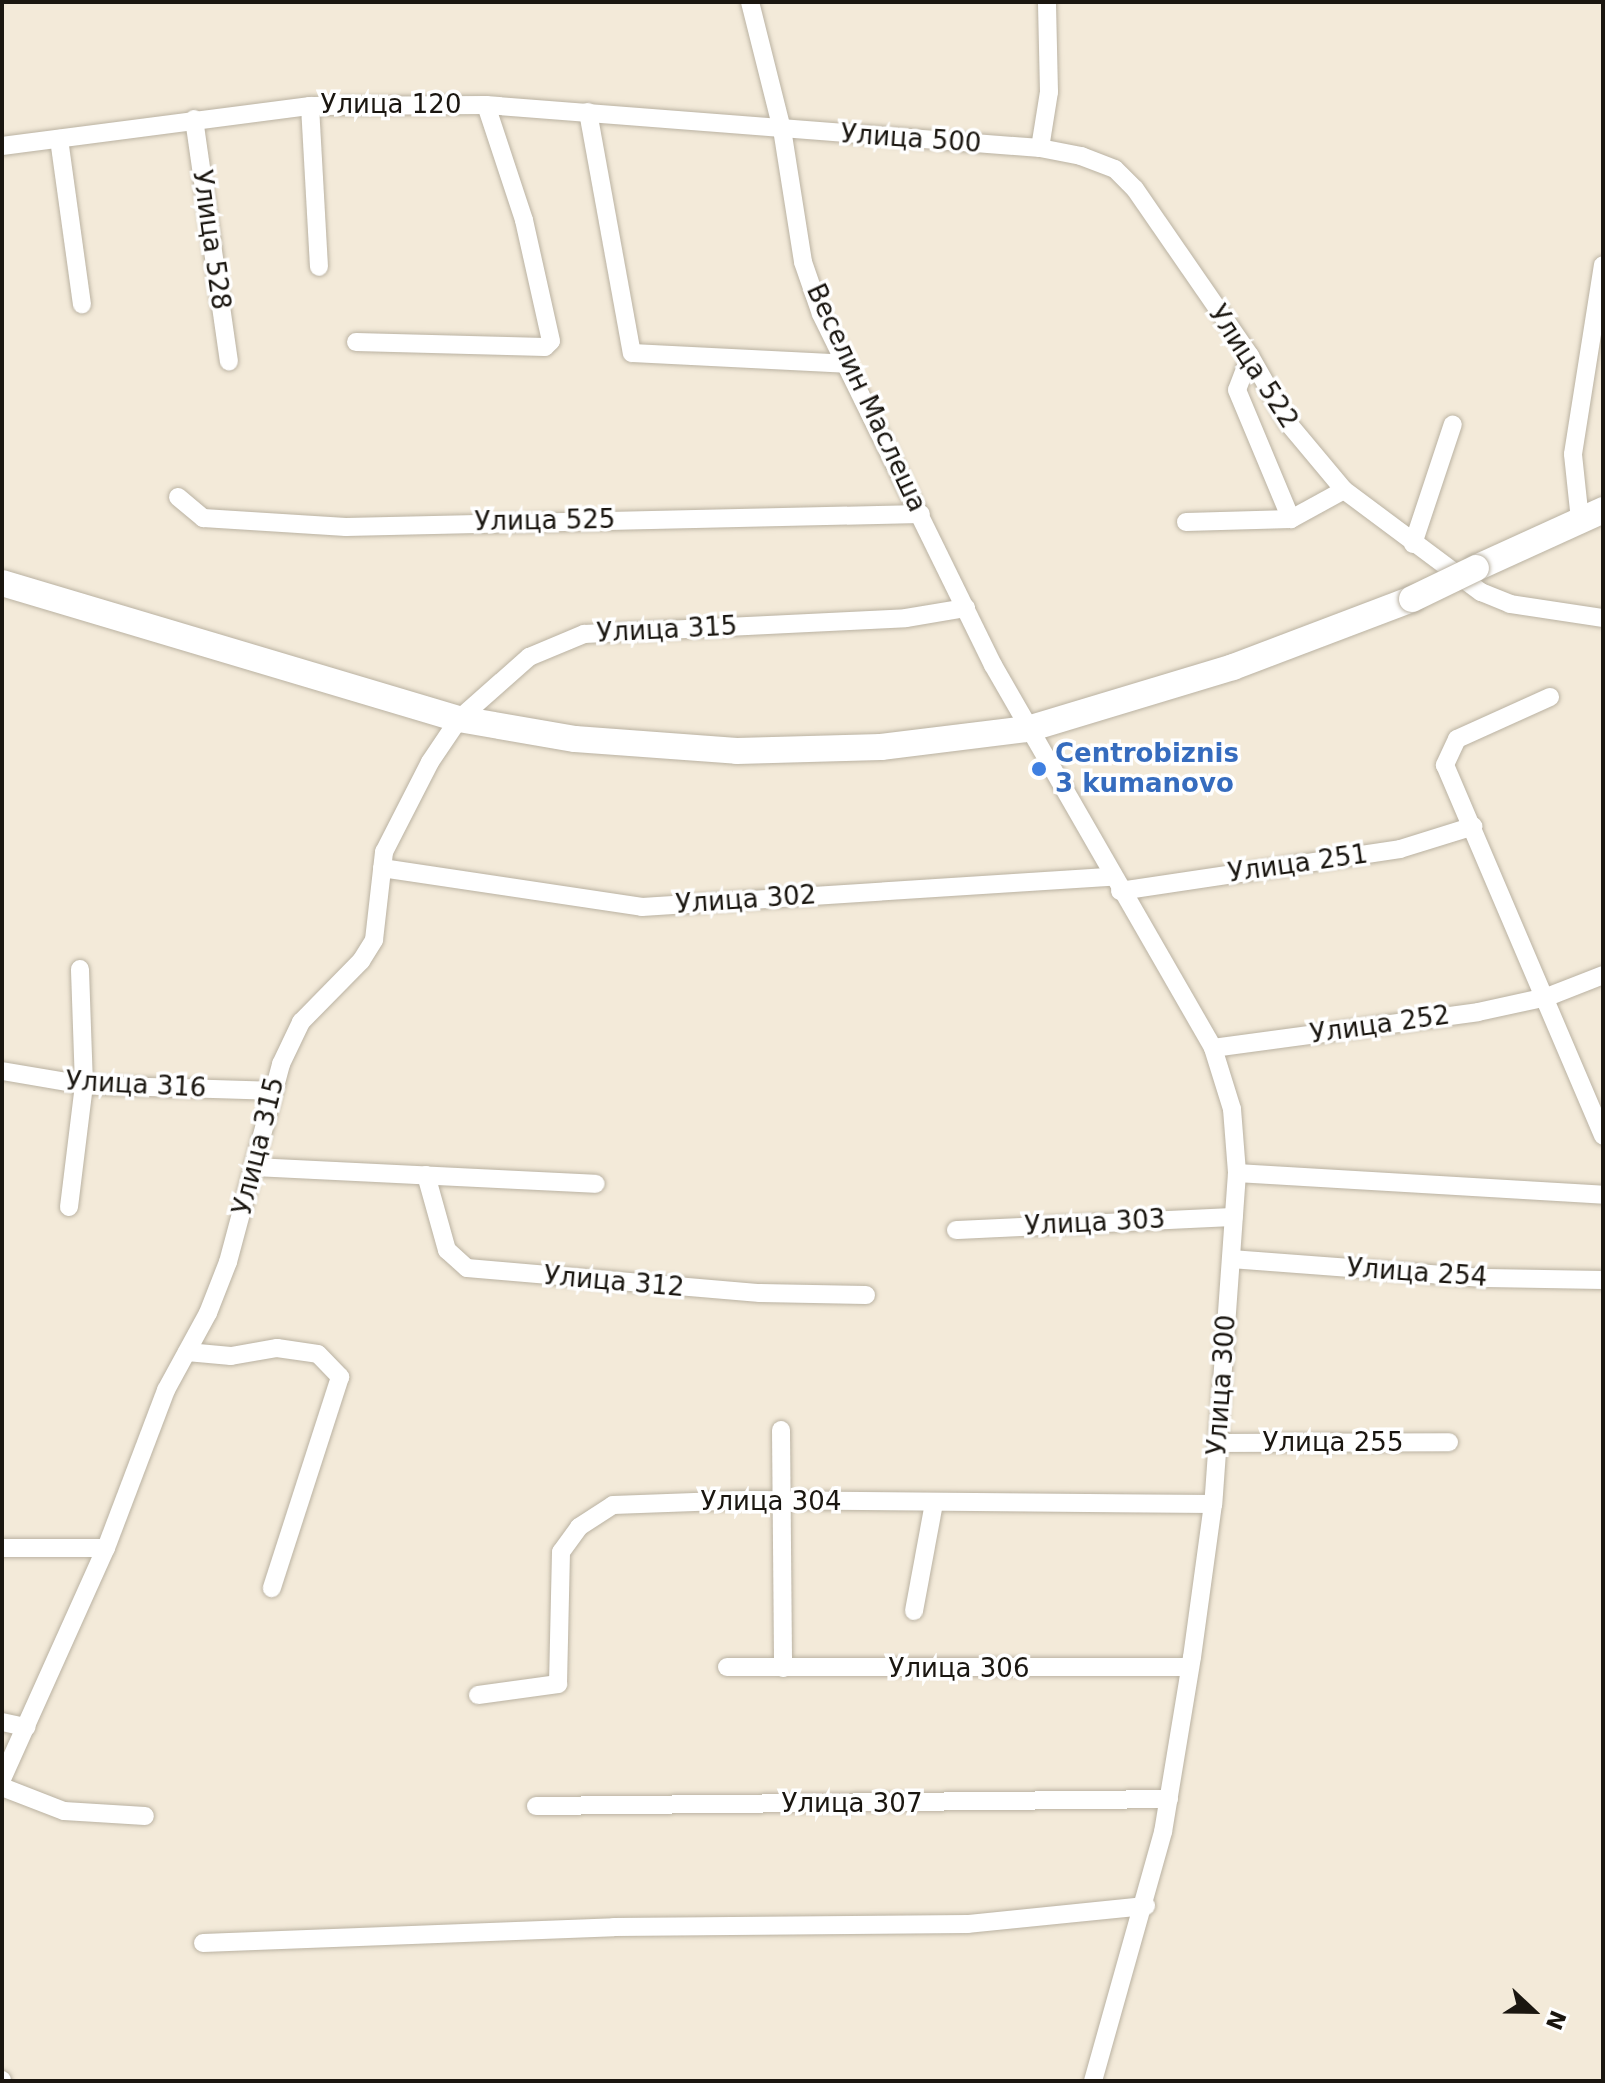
<!DOCTYPE html>
<html>
<head>
<meta charset="utf-8">
<style>
  body { margin:0 }
  #map { position:relative; width:1605px; height:2083px; overflow:hidden; background:#f3ead9; font-family:"DejaVu Sans",sans-serif }
  div>[style] { position:absolute }
  [style*='--x'] { left:calc(var(--x)*1px); top:calc(var(--y)*1px); width:calc(var(--w)*1px); rotate:calc(var(--a)*1deg) }
  .roads { filter:drop-shadow(0 0 2px #bab2a2) drop-shadow(0 0 2px #bab2a2) }
  .street>* { height:18px; margin:-9px; padding:0 9px; transform-origin:9px; border-radius:9px; background:#fff }
  .secondary>* { height:26px; margin:-13px; padding:0 13px; transform-origin:13px; border-radius:13px; background:#fff }
  .bridges { filter:drop-shadow(0 0 2px #bab2a2) drop-shadow(0 0 2px #bab2a2) }
  .secondary-bridge>* { height:26px; margin:-13px; padding:0 13px; transform-origin:13px; border-radius:13px; background:#fff }
  .dots>* { width:22px; height:22px; translate:-50% -50%; box-sizing:border-box; border:4px solid #fff; border-radius:50% }
  span { translate:-50% -50%; white-space:nowrap; text-align:center; line-height:1.15; -webkit-text-stroke:7px #fff; paint-order:stroke }
  .street-label { font-size:26px; color:#1a1610 }
  .shop-label { font-size:26px; color:#366cbe; font-weight:700 }
  .left { translate:0 -50%; text-align:left }
  .frame { position:absolute; inset:0; border:4px solid #1a1610; pointer-events:none }
  .north { position:absolute; left:1493px; top:1971px; width:80px; height:80px; -webkit-text-stroke:6px #fff; paint-order:stroke; rotate:112deg; font-size:22px; font-weight:700; line-height:32px; text-align:center; color:#1a1610 }
  .north::after { content:''; display:block; margin:auto; width:28px; height:36px; background:#1a1610; clip-path:polygon(50% 0,100% 100%,50% 72%,0 100%) }
</style>
</head>
<body>
<div id="map">
  <div class="roads">
    <div class="street">
      <div style="--x:750;--y:2;--w:131;--a:75.9"></div>
      <div style="--x:782;--y:129;--w:135;--a:81"></div>
      <div style="--x:803;--y:262;--w:55;--a:70.9"></div>
      <div style="--x:821;--y:314;--w:391;--a:63.9"></div>
      <div style="--x:993;--y:665;--w:442;--a:60.1"></div>
      <div style="--x:1213;--y:1048;--w:64;--a:72.7"></div>
      <div style="--x:1232;--y:1109;--w:64;--a:85.5"></div>
      <div style="--x:1237;--y:1173;--w:332;--a:94.1"></div>
      <div style="--x:1213;--y:1504;--w:154;--a:97.8"></div>
      <div style="--x:1192;--y:1657;--w:177;--a:99.4"></div>
      <div style="--x:1163;--y:1832;--w:259;--a:105.7"></div>
      <div style="--x:310;--y:106;--w:161;--a:86.8"></div>
      <div style="--x:588;--y:112;--w:245;--a:79.7"></div>
      <div style="--x:632;--y:353;--w:214;--a:2.9"></div>
      <div style="--x:194;--y:119;--w:245;--a:81.8"></div>
      <div style="--x:59;--y:139;--w:167;--a:82.1"></div>
      <div style="--x:2;--y:146;--w:311;--a:-7.4"></div>
      <div style="--x:310;--y:106;--w:176;--a:-0.3"></div>
      <div style="--x:486;--y:105;--w:556;--a:4.44"></div>
      <div style="--x:1040;--y:148;--w:42;--a:11"></div>
      <div style="--x:1081;--y:156;--w:36;--a:21"></div>
      <div style="--x:1115;--y:169;--w:28;--a:45"></div>
      <div style="--x:1135;--y:189;--w:203;--a:55.4"></div>
      <div style="--x:1250;--y:356;--w:77;--a:60.4"></div>
      <div style="--x:1288;--y:423;--w:87;--a:50.1"></div>
      <div style="--x:1344;--y:490;--w:171;--a:36.7"></div>
      <div style="--x:1481;--y:592;--w:31;--a:22"></div>
      <div style="--x:1510;--y:604;--w:94;--a:8.6"></div>
      <div style="--x:1040;--y:148;--w:57;--a:-80.9"></div>
      <div style="--x:1049;--y:92;--w:90;--a:-91.3"></div>
      <div style="--x:356;--y:342;--w:189;--a:1.5"></div>
      <div style="--x:545;--y:347;--w:8;--a:-45"></div>
      <div style="--x:551;--y:341;--w:124;--a:-102.6"></div>
      <div style="--x:524;--y:220;--w:121;--a:-108.3"></div>
      <div style="--x:1250;--y:356;--w:36;--a:111"></div>
      <div style="--x:1237;--y:390;--w:140;--a:67.3"></div>
      <div style="--x:178;--y:497;--w:33;--a:40"></div>
      <div style="--x:203;--y:518;--w:143;--a:3.6"></div>
      <div style="--x:346;--y:527;--w:575;--a:-1.3"></div>
      <div style="--x:1580;--y:520;--w:66;--a:-96.1"></div>
      <div style="--x:1573;--y:454;--w:191;--a:-81"></div>
      <div style="--x:1186;--y:522;--w:105;--a:-1.6"></div>
      <div style="--x:1291;--y:519;--w:60;--a:-28.7"></div>
      <div style="--x:1413;--y:544;--w:126;--a:-71.6"></div>
      <div style="--x:1550;--y:697;--w:102;--a:155.7"></div>
      <div style="--x:1457;--y:739;--w:29;--a:115"></div>
      <div style="--x:1445;--y:765;--w:403;--a:66.9"></div>
      <div style="--x:382;--y:868;--w:263;--a:8.5"></div>
      <div style="--x:642;--y:907;--w:470;--a:-3.7"></div>
      <div style="--x:1120;--y:891;--w:283;--a:-8.5"></div>
      <div style="--x:1400;--y:849;--w:77;--a:-17.3"></div>
      <div style="--x:1213;--y:1048;--w:267;--a:-7.7"></div>
      <div style="--x:1478;--y:1012;--w:71;--a:-12.3"></div>
      <div style="--x:1547;--y:997;--w:60;--a:-21.4"></div>
      <div style="--x:2;--y:1071;--w:83;--a:9.7"></div>
      <div style="--x:84;--y:1085;--w:186;--a:1.8"></div>
      <div style="--x:253;--y:1167;--w:343;--a:2.8"></div>
      <div style="--x:1237;--y:1173;--w:367;--a:3.4"></div>
      <div style="--x:426;--y:1175;--w:78;--a:74.4"></div>
      <div style="--x:447;--y:1250;--w:27;--a:42"></div>
      <div style="--x:467;--y:1268;--w:294;--a:4.9"></div>
      <div style="--x:760;--y:1293;--w:106;--a:1.1"></div>
      <div style="--x:69;--y:1207;--w:123;--a:-83"></div>
      <div style="--x:84;--y:1085;--w:116;--a:-92"></div>
      <div style="--x:956;--y:1230;--w:278;--a:-2.7"></div>
      <div style="--x:1231;--y:1259;--w:256;--a:4.3"></div>
      <div style="--x:1486;--y:1278;--w:117;--a:1"></div>
      <div style="--x:187;--y:1352;--w:44;--a:5.2"></div>
      <div style="--x:231;--y:1356;--w:47;--a:-9.9"></div>
      <div style="--x:277;--y:1348;--w:41;--a:8.3"></div>
      <div style="--x:318;--y:1354;--w:32;--a:46"></div>
      <div style="--x:340;--y:1377;--w:222;--a:107.9"></div>
      <div style="--x:781;--y:1430;--w:238;--a:89.5"></div>
      <div style="--x:1217;--y:1443;--w:232;--a:-0.2"></div>
      <div style="--x:2;--y:1548;--w:104;--a:0"></div>
      <div style="--x:914;--y:1611;--w:110;--a:-79.5"></div>
      <div style="--x:727;--y:1667;--w:463;--a:0"></div>
      <div style="--x:478;--y:1695;--w:81;--a:-7.8"></div>
      <div style="--x:558;--y:1684;--w:132;--a:-88.7"></div>
      <div style="--x:561;--y:1552;--w:31;--a:-54"></div>
      <div style="--x:579;--y:1527;--w:40;--a:-32.9"></div>
      <div style="--x:613;--y:1505;--w:136;--a:-2.1"></div>
      <div style="--x:749;--y:1500;--w:464;--a:0.5"></div>
      <div style="--x:2;--y:1722;--w:25;--a:12"></div>
      <div style="--x:2;--y:1779;--w:253;--a:-65.8"></div>
      <div style="--x:106;--y:1548;--w:169;--a:-69.2"></div>
      <div style="--x:166;--y:1390;--w:88;--a:-61.4"></div>
      <div style="--x:208;--y:1313;--w:55;--a:-68.6"></div>
      <div style="--x:228;--y:1262;--w:205;--a:-75"></div>
      <div style="--x:281;--y:1064;--w:47;--a:-64.5"></div>
      <div style="--x:301;--y:1022;--w:86;--a:-45.5"></div>
      <div style="--x:361;--y:961;--w:25;--a:-58"></div>
      <div style="--x:374;--y:940;--w:89;--a:-83.5"></div>
      <div style="--x:384;--y:852;--w:101;--a:-62.9"></div>
      <div style="--x:430;--y:762;--w:52;--a:-56"></div>
      <div style="--x:459;--y:719;--w:94;--a:-41.5"></div>
      <div style="--x:529;--y:657;--w:60;--a:-22.7"></div>
      <div style="--x:584;--y:634;--w:322;--a:-2.8"></div>
      <div style="--x:906;--y:618;--w:61;--a:-9.5"></div>
      <div style="--x:2;--y:1787;--w:66;--a:21.2"></div>
      <div style="--x:64;--y:1811;--w:81;--a:3.5"></div>
      <div style="--x:536;--y:1806;--w:633;--a:-0.63"></div>
      <div style="--x:203;--y:1943;--w:411;--a:-2.2"></div>
      <div style="--x:614;--y:1927;--w:354;--a:-0.5"></div>
      <div style="--x:968;--y:1924;--w:179;--a:-5.8"></div>
      <div style="--x:2;--y:2080;--w:1;--a:90"></div>
    </div>
    <div class="secondary">
      <div style="--x:1476;--y:568;--w:140;--a:-24.5"></div>
      <div style="--x:2;--y:583;--w:477;--a:16.6"></div>
      <div style="--x:459;--y:719;--w:118;--a:9.8"></div>
      <div style="--x:575;--y:739;--w:162;--a:4.2"></div>
      <div style="--x:737;--y:751;--w:144;--a:-1.6"></div>
      <div style="--x:881;--y:747;--w:148;--a:-7"></div>
      <div style="--x:1028;--y:729;--w:214;--a:-16.8"></div>
      <div style="--x:1233;--y:667;--w:191;--a:-20.8"></div>
    </div>
  </div>
  <div class="bridges">
    <div class="secondary-bridge">
      <div style="--x:1412;--y:599;--w:71;--a:-25.8"></div>
    </div>
  </div>
  <div class="dots">
    <div style="left:1039px;top:769px;background:#3f7fe0"></div>
  </div>
  <div class="street-label">
    <span style="left:391px;top:105px">Улица 120</span>
    <span style="left:911px;top:139px;rotate:4deg">Улица 500</span>
    <span style="left:211px;top:240px;rotate:82deg">Улица 528</span>
    <span style="left:1253px;top:367px;rotate:57deg">Улица 522</span>
    <span style="left:866px;top:398px;rotate:65deg">Веселин Маслеша</span>
    <span style="left:545px;top:521px;rotate:-1deg">Улица 525</span>
    <span style="left:667px;top:630px;rotate:-3deg">Улица 315</span>
    <span style="left:1298px;top:864px;rotate:-8deg">Улица 251</span>
    <span style="left:746px;top:900px;rotate:-4deg">Улица 302</span>
    <span style="left:1380px;top:1025px;rotate:-8deg">Улица 252</span>
    <span style="left:136px;top:1085px;rotate:3deg">Улица 316</span>
    <span style="left:259px;top:1146px;rotate:-76deg">Улица 315</span>
    <span style="left:1095px;top:1223px;rotate:-3deg">Улица 303</span>
    <span style="left:1417px;top:1273px;rotate:4deg">Улица 254</span>
    <span style="left:614px;top:1282px;rotate:5deg">Улица 312</span>
    <span style="left:1222px;top:1385px;rotate:-86deg">Улица 300</span>
    <span style="left:1333px;top:1443px">Улица 255</span>
    <span style="left:771px;top:1502px">Улица 304</span>
    <span style="left:959px;top:1669px">Улица 306</span>
    <span style="left:852px;top:1804px">Улица 307</span>
  </div>
  <div class="shop-label">
    <span class="left" style="left:1055px;top:769px">Centrobiznis<br>3 kumanovo</span>
  </div>
  <div class="frame"></div>
  <div class="north">N</div>
</div>
</body>
</html>
